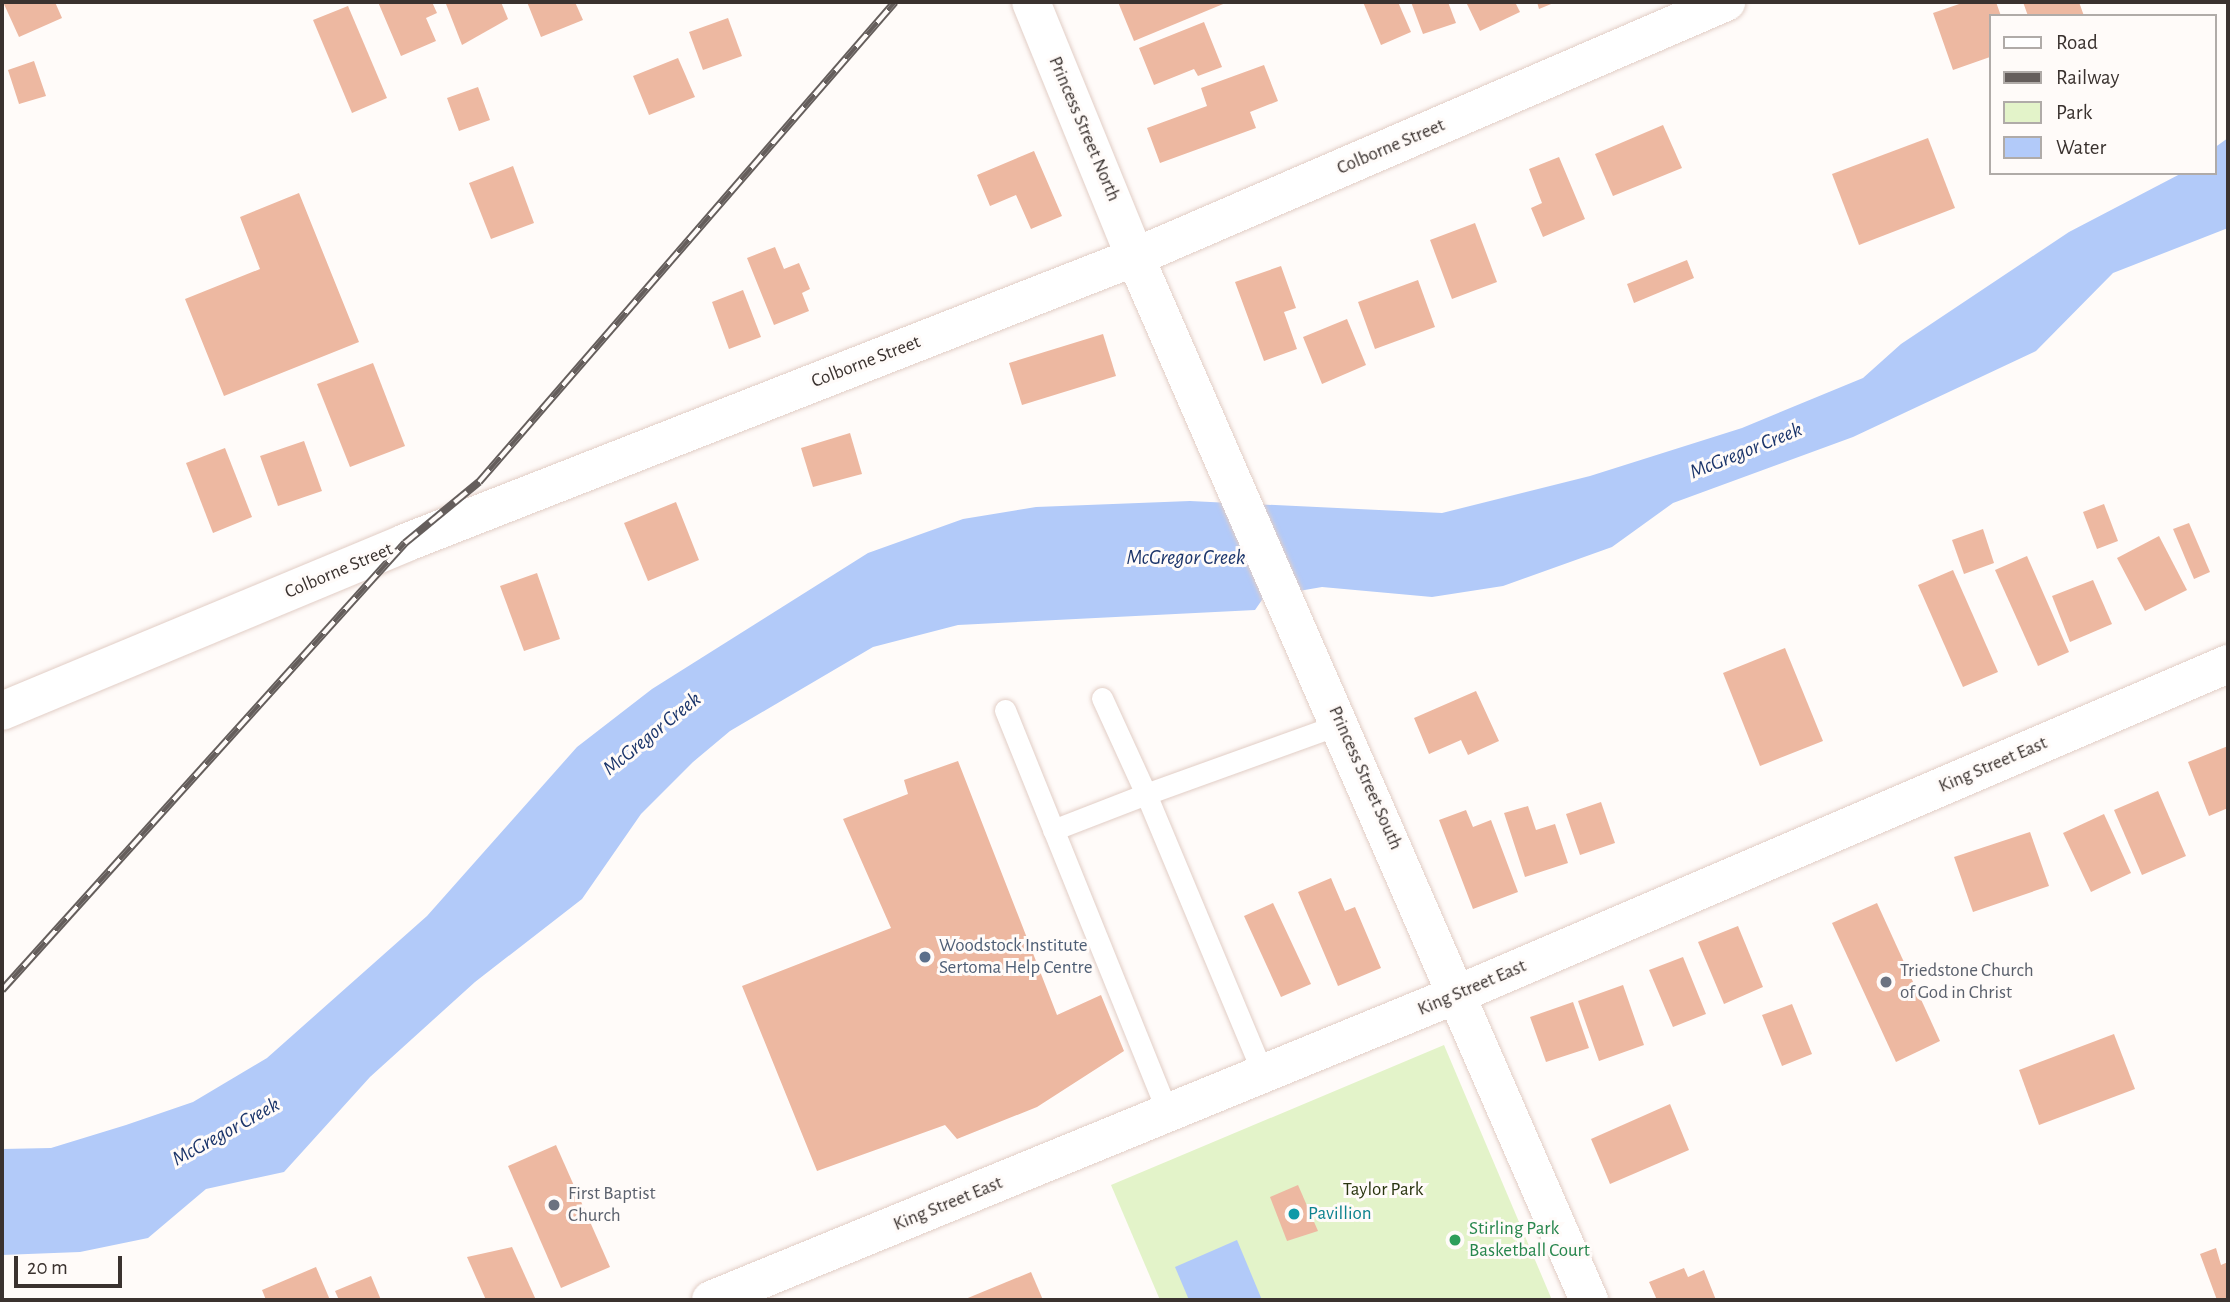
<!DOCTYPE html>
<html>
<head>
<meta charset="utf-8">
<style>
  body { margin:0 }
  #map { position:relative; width:2230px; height:1302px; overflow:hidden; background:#fffbf9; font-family:"Alegreya Sans",sans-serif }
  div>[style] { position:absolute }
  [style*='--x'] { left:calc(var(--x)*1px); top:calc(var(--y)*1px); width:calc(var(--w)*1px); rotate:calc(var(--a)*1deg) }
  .green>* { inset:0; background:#e3f3c9 }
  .water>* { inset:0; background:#b2caf9 }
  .building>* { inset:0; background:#edb8a1 }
  .roads { filter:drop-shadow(0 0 2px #e2cec6) drop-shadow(0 0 2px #e2cec6) }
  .service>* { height:21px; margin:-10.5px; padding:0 10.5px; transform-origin:10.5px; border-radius:10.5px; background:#fff }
  .minor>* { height:38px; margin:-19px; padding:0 19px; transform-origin:19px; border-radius:19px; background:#fff }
  .tertiary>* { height:38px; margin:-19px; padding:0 19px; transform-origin:19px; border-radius:19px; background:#fff }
  .rail>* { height:8px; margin-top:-4px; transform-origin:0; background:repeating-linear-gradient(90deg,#fffbf9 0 16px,#655e5c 0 32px); box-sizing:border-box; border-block:2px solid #655e5c }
  .dots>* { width:19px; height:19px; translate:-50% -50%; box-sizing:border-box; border:4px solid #fffbf9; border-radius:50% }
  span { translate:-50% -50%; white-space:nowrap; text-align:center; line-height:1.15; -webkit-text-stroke:6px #fffbf9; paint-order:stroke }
  .street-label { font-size:19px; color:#3a322f }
  .service-label { font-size:19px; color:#4e5e75 }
  .left { translate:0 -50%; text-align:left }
  .worship-label { font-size:19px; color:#5b616d }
  .park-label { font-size:19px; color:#29340f }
  .culture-label { font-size:19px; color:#0d838f }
  .leisure-label { font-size:19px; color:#27864d }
  .water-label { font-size:21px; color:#1b356b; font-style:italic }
  .frame { position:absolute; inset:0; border:4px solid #3a322f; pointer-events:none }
  .legend { position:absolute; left:1989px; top:14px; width:228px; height:161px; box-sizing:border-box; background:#fffbf9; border:2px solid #b0aba8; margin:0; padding:9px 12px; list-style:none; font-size:21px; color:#3a322f }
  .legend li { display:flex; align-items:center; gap:14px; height:35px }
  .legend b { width:35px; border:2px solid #b0aba8 }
  .scale { position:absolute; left:14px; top:1256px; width:108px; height:32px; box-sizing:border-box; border:4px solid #3a322f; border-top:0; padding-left:9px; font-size:21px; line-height:24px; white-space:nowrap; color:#3a322f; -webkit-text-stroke:5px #fffbf9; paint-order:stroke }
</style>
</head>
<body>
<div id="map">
  <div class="green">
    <div style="clip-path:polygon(1444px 1045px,1552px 1300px,1160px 1300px,1111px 1185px)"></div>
  </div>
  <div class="water">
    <div style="clip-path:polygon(2228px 138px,2228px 228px,2113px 273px,2036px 351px,1853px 437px,1673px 503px,1612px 547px,1503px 586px,1432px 597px,1322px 587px,1264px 597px,1255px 610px,958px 625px,873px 647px,730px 731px,693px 762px,641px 814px,582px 899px,475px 982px,370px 1077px,284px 1172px,206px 1189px,148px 1238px,80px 1252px,2px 1255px,2px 1149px,51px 1148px,126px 1125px,193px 1102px,267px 1058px,427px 916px,577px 747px,652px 689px,868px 553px,963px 519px,1036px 507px,1190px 501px,1442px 513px,1590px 476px,1742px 428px,1863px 378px,1901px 344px,2069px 232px,2182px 173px,2214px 173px,2214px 148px)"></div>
    <div style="clip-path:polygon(1237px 1240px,1262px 1300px,1189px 1300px,1175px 1267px)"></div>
  </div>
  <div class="building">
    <div style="clip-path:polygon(3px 2px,55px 2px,62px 18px,19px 37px)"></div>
    <div style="clip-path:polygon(378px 2px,432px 2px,437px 13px,426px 18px,436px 41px,401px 56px)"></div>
    <div style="clip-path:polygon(451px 2px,501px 2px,508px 19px,462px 45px,446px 4px)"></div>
    <div style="clip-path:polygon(527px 2px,575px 2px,583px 20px,541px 37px)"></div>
    <div style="clip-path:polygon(1118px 2px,1228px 2px,1134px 41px)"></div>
    <div style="clip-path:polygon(1363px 2px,1398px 2px,1411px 32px,1381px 45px)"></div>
    <div style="clip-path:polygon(1411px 2px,1448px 2px,1456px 23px,1423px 34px)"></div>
    <div style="clip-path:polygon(1466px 2px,1515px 2px,1520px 12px,1480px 31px)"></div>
    <div style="clip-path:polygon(1537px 2px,1556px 2px,1539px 9px)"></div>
    <div style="clip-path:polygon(1965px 2px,1996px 2px,2001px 16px,1990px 16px,1990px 57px,1953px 70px,1933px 13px)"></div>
    <div style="clip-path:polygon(2023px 2px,2079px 2px,2084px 16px,2028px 16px)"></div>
    <div style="clip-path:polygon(348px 6px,387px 98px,352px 113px,313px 20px)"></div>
    <div style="clip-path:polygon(728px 18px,742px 56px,703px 70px,689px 32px)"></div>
    <div style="clip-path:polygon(1204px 22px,1222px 67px,1198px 76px,1194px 69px,1154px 85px,1139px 48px)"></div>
    <div style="clip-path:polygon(678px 58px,695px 97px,649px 115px,633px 76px)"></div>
    <div style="clip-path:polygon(34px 61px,46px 96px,19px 104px,8px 70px)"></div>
    <div style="clip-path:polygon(1264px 65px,1278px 101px,1250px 112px,1256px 128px,1160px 163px,1147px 128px,1207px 106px,1201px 88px)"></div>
    <div style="clip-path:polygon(478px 87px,490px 120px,459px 131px,447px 98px)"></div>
    <div style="clip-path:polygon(1663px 125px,1682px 168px,1613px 196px,1595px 154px)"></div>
    <div style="clip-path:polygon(1928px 138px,1955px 208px,1859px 245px,1832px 174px)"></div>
    <div style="clip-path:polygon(1034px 151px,1062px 216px,1031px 229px,1016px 195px,990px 206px,977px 175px)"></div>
    <div style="clip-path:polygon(1559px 157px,1585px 219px,1543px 237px,1531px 208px,1542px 203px,1529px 169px)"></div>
    <div style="clip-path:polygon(513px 166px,534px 223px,491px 239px,469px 183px)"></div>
    <div style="clip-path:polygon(299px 193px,359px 342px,224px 396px,185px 299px,260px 269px,240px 217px)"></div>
    <div style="clip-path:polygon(1475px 223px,1497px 282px,1452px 299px,1430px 240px)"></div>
    <div style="clip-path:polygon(775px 247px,784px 269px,799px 263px,810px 289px,802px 293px,809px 311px,774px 325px,747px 258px)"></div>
    <div style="clip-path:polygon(1687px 260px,1694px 278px,1634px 303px,1627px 284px)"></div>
    <div style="clip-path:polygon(1281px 266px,1296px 308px,1284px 312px,1297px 349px,1264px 361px,1235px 282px)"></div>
    <div style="clip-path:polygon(1418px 280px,1435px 327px,1375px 349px,1358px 302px)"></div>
    <div style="clip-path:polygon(743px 290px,761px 337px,729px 349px,712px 302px)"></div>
    <div style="clip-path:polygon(1347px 319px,1366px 365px,1322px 384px,1303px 337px)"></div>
    <div style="clip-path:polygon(1103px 334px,1116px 376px,1022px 405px,1009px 363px)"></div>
    <div style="clip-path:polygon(373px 363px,405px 446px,350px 467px,317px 384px)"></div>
    <div style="clip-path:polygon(850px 433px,862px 474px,813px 487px,801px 448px)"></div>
    <div style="clip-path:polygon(304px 441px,322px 491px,278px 506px,260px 456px)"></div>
    <div style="clip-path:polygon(225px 448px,252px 517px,213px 533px,186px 463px)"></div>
    <div style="clip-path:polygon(676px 502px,699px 560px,648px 581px,624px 523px)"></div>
    <div style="clip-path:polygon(2104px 504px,2118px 541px,2097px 549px,2083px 512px)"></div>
    <div style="clip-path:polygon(2189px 523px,2210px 572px,2194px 579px,2173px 529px)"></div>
    <div style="clip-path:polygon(1983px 529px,1994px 563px,1964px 574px,1952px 540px)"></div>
    <div style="clip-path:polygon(2159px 536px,2187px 590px,2145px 611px,2117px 558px)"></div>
    <div style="clip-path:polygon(2027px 556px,2069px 652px,2038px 666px,1995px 570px)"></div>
    <div style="clip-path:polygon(1953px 570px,1998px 672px,1963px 687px,1918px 585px)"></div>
    <div style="clip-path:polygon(537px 573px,560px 639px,524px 651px,500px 586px)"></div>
    <div style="clip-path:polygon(2093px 580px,2112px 624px,2070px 642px,2052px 596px)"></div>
    <div style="clip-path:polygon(1785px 648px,1823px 741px,1760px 766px,1723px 673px)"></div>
    <div style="clip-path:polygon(1476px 691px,1499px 741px,1468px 755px,1461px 740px,1429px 754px,1414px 718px)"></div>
    <div style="clip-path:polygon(2228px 746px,2228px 808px,2209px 816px,2188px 762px)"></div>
    <div style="clip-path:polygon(958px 761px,1057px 1015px,1101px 995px,1124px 1051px,1037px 1107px,957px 1139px,945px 1125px,817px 1171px,742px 986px,891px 928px,843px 819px,908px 794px,904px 780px)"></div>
    <div style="clip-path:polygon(2158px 791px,2186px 856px,2142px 875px,2114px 810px)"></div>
    <div style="clip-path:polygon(1601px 802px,1615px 843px,1580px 855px,1566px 814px)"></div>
    <div style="clip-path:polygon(1528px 806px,1536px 830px,1555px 824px,1568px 863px,1525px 877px,1504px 813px)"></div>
    <div style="clip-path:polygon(1466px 810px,1473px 827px,1491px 820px,1518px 892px,1473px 909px,1439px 820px)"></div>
    <div style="clip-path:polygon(2104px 814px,2131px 873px,2091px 892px,2063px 833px)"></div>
    <div style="clip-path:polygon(2030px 832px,2049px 886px,1973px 912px,1954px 857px)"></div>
    <div style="clip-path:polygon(1331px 878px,1345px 911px,1355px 907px,1381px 968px,1338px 986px,1298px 892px)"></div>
    <div style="clip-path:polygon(1273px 903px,1311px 984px,1281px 997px,1244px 916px)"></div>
    <div style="clip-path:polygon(1877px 903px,1940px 1041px,1896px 1062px,1832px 923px)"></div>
    <div style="clip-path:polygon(1738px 926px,1763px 987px,1724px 1004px,1698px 942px)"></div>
    <div style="clip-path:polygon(1683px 957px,1706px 1014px,1673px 1027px,1649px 970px)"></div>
    <div style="clip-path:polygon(1623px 985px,1644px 1045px,1599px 1061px,1578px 1001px)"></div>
    <div style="clip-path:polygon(1573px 1002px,1589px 1048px,1546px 1062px,1530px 1017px)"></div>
    <div style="clip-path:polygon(1792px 1004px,1812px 1054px,1782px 1066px,1762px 1015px)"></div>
    <div style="clip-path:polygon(2114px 1034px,2135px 1089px,2039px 1125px,2019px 1070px)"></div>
    <div style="clip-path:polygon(1670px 1104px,1689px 1150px,1610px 1184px,1591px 1139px)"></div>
    <div style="clip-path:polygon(556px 1145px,610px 1267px,561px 1288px,508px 1166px)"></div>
    <div style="clip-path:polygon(1298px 1185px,1318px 1231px,1287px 1241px,1270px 1197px)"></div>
    <div style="clip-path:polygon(512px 1247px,536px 1300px,486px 1300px,467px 1257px)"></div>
    <div style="clip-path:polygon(2216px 1248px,2221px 1265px,2228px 1262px,2228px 1300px,2217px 1300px,2200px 1254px)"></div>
    <div style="clip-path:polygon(316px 1267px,330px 1300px,266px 1300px,262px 1290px)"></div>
    <div style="clip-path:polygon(1684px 1268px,1688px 1277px,1704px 1270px,1716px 1300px,1657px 1300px,1649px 1282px)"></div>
    <div style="clip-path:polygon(1031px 1272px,1043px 1300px,963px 1300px)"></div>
    <div style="clip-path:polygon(371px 1276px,381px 1300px,339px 1300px,335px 1291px)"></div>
  </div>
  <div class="roads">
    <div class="service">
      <div style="--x:1102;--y:698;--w:106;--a:65.4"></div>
      <div style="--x:1146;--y:794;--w:206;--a:-19.8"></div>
      <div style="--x:1005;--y:710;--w:436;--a:68"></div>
      <div style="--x:1053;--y:830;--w:100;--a:-21.2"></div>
      <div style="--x:1146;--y:794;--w:303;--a:67.3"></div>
    </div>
    <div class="minor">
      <div style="--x:1031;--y:2;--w:275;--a:67.8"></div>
      <div style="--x:1135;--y:257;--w:1138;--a:66.48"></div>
      <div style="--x:711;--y:1300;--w:807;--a:-22.28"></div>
      <div style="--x:1458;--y:994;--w:838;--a:-23.2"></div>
    </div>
    <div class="tertiary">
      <div style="--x:2;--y:711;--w:437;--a:-22.6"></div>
      <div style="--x:405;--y:543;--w:784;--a:-21.39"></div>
      <div style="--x:1135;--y:257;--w:644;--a:-23.34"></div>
    </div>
  </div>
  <div class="rail">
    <div style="--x:2;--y:990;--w:602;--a:-47.96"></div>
    <div style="--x:405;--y:543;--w:96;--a:-39.5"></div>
    <div style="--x:479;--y:482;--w:635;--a:-49.09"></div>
  </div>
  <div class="dots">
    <div style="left:925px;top:957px;background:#5c6f8a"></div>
    <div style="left:1886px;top:982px;background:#6b7280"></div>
    <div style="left:554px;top:1205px;background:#6b7280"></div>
    <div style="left:1294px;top:1214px;background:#0f9aa8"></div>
    <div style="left:1455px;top:1240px;background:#2e9e5b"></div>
  </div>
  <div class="street-label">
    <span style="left:1084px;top:129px;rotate:67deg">Princess Street North</span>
    <span style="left:1391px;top:147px;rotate:-23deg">Colborne Street</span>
    <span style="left:866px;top:362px;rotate:-21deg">Colborne Street</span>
    <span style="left:339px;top:571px;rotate:-23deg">Colborne Street</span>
    <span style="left:1993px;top:765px;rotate:-23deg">King Street East</span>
    <span style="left:1365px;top:778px;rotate:66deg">Princess Street South</span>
    <span style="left:1472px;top:988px;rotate:-23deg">King Street East</span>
    <span style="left:948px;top:1204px;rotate:-22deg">King Street East</span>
  </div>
  <div class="service-label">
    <span class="left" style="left:939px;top:957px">Woodstock Institute<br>Sertoma Help Centre</span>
  </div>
  <div class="worship-label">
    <span class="left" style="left:1900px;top:982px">Triedstone Church<br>of God in Christ</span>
    <span class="left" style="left:568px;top:1205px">First Baptist<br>Church</span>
  </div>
  <div class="park-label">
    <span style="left:1383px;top:1190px">Taylor Park</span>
  </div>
  <div class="culture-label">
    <span class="left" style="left:1308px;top:1214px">Pavillion</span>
  </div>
  <div class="leisure-label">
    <span class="left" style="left:1469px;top:1240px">Stirling Park<br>Basketball Court</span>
  </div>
  <div class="water-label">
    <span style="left:1746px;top:451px;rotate:-22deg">McGregor Creek</span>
    <span style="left:1186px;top:558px">McGregor Creek</span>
    <span style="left:652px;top:734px;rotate:-39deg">McGregor Creek</span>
    <span style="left:226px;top:1132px;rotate:-29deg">McGregor Creek</span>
  </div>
  <div class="frame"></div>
  <ul class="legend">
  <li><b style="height:9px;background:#fff"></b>Road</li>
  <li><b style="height:9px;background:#655e5c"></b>Railway</li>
  <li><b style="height:19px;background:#e3f3c9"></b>Park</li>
  <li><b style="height:19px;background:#b2caf9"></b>Water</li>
  </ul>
  <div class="scale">20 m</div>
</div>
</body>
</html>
